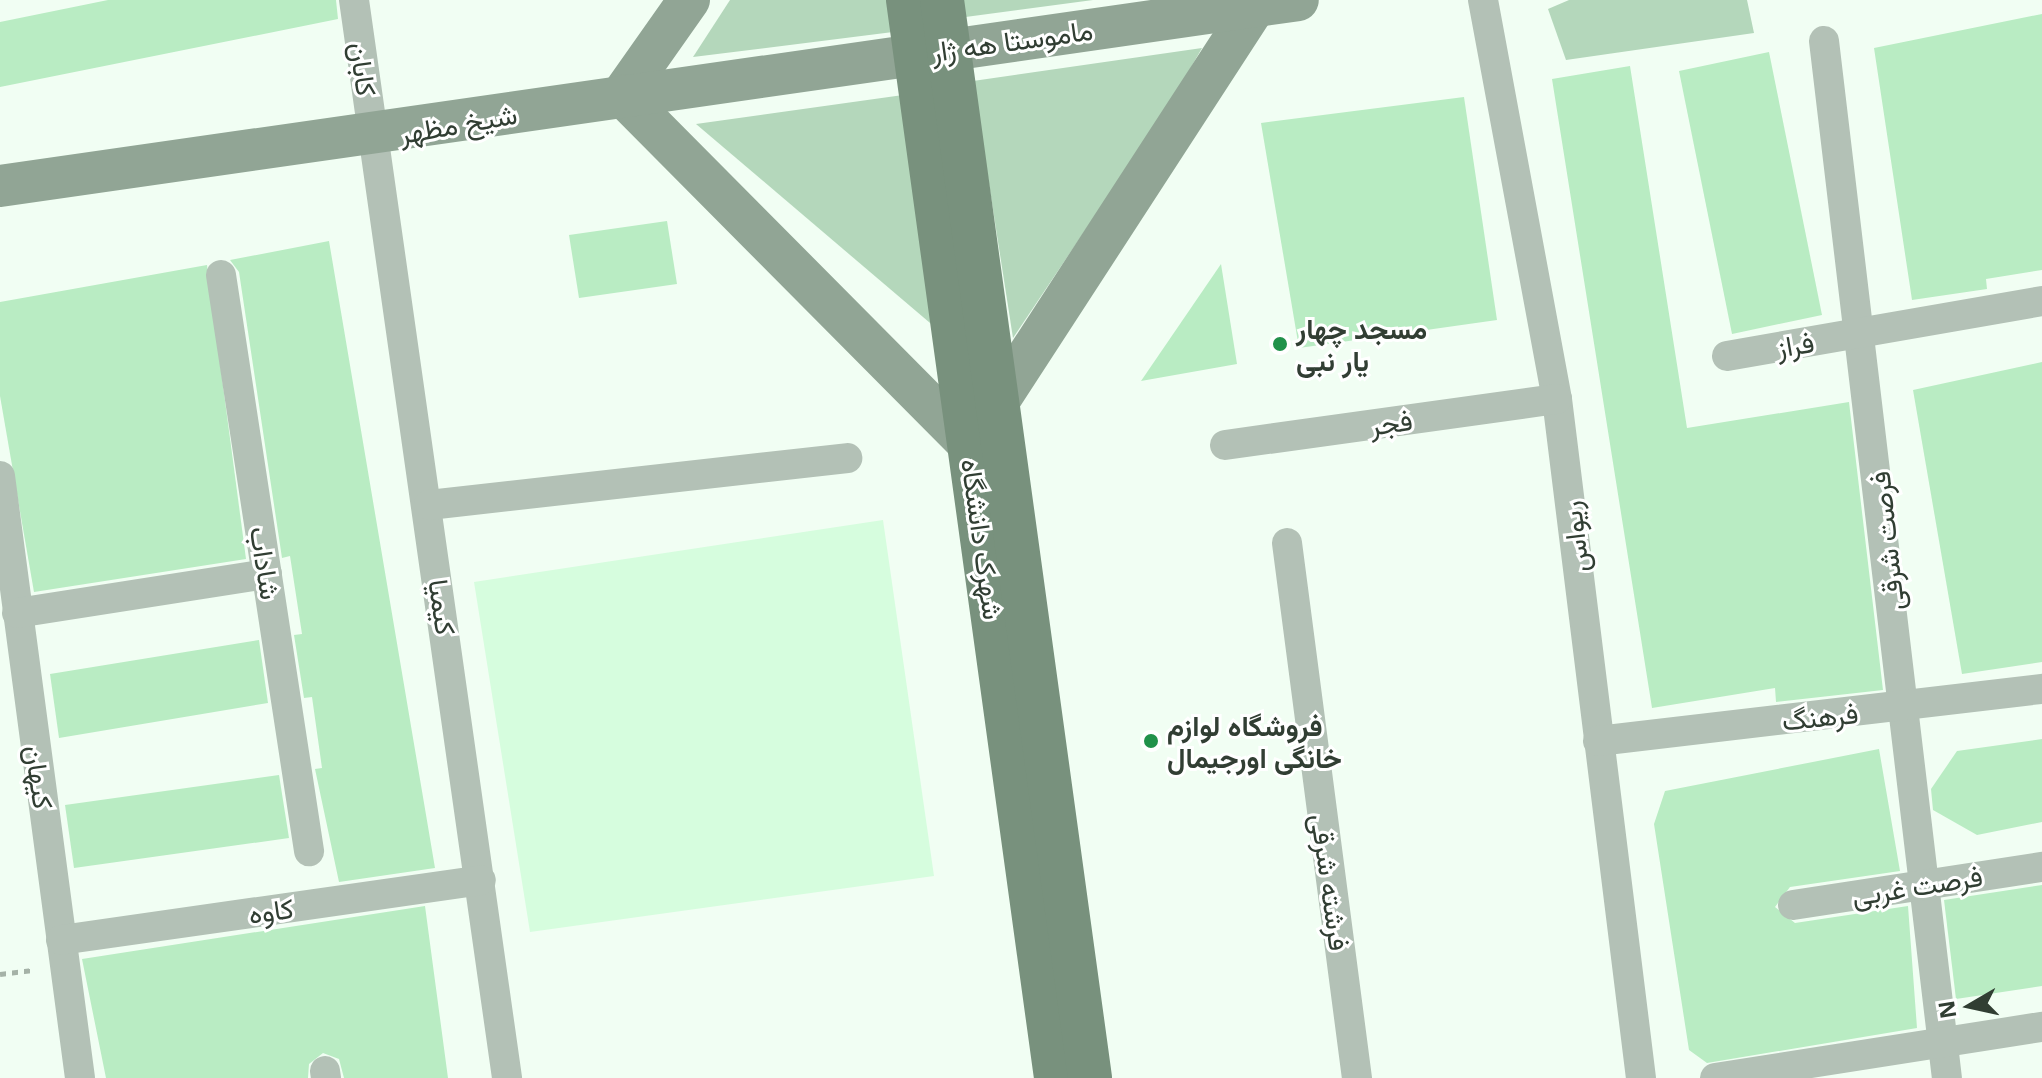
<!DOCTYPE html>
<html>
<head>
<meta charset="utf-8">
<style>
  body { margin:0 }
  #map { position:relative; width:2042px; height:1078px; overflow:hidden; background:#f1fef3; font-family:"Open Sans",Vazirmatn,sans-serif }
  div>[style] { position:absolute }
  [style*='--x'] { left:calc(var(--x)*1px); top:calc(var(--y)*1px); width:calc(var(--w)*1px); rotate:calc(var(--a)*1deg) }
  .built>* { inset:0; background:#d6fdde }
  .green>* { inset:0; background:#b4d7bb }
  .building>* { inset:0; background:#b9ecc3 }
  .path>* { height:5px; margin-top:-2.5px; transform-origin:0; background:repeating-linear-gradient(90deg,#a5b2a7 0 6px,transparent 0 12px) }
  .street>* { height:30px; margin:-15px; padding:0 15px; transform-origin:15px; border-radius:15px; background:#b3c1b6 }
  .secondary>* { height:42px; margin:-21px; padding:0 21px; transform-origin:21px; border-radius:21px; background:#91a595 }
  .primary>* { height:44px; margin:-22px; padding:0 22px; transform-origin:22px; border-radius:22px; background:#78917d }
  .dots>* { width:22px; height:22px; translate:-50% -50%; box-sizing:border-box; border:4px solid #fff; border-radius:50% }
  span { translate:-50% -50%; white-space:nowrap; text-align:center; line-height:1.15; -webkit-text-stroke:6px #fff; paint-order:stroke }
  .street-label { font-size:28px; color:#313e33 }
  .poi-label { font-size:28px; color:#313e33; font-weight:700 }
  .left { translate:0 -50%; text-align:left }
  .north { position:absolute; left:1930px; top:966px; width:80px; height:80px; -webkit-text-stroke:6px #fff; paint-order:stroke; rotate:261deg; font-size:22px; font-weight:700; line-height:32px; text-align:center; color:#313e33 }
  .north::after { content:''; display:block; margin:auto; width:28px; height:36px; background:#313e33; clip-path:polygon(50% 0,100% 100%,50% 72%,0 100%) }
</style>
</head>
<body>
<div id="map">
  <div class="built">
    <div style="clip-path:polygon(883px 520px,934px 876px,530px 932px,474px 582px)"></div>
  </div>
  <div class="green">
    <div style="clip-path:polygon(730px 0,888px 0,893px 32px,693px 57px)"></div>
    <div style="clip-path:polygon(955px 0,1093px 0,958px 18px)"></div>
    <div style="clip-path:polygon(1569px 0,1747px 0,1754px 33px,1566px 60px,1548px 9px)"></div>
    <div style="clip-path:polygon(1202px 48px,1171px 102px,1013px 338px,973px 81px)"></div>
    <div style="clip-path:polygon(903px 95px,943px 334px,696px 124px)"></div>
  </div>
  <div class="building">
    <div style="clip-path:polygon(108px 0,336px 0,338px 19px,0 87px,0 22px)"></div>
    <div style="clip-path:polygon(2042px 14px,2042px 270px,1986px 279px,1987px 289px,1912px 300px,1874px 48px)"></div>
    <div style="clip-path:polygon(1769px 52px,1822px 315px,1732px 334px,1679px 71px)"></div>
    <div style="clip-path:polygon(1630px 66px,1687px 428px,1849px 402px,1883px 690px,1776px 702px,1775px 688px,1652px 708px,1552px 79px)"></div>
    <div style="clip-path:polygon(1464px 97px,1497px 320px,1299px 348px,1261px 123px)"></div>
    <div style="clip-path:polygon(667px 221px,677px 284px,579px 298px,569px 235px)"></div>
    <div style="clip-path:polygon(329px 241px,435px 868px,339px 882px,315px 769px,322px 768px,312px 697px,304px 698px,294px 635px,302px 634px,290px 556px,282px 558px,239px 272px,230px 260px)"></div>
    <div style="clip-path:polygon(1221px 264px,1237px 364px,1141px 381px)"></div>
    <div style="clip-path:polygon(207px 265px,246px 559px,34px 592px,0 396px,0 302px)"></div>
    <div style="clip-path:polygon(2042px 362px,2042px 662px,1962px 674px,1913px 390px)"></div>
    <div style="clip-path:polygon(259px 640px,268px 703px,59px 738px,50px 674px)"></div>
    <div style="clip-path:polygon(2042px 739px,2042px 822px,1977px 835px,1933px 810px,1931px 789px,1957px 751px)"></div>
    <div style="clip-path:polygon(1879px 749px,1900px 871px,1790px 887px,1775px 907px,1795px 923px,1908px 906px,1917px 1028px,1707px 1063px,1689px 1050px,1654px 824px,1665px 791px)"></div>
    <div style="clip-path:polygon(279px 775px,289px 838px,74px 868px,65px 805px)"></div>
    <div style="clip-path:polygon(2042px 885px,2042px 986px,1956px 999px,1944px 900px)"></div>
    <div style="clip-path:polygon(425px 906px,448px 1078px,344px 1078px,339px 1059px,323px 1053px,309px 1064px,308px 1078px,106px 1078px,82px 959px)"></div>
  </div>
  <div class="path">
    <div style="--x:0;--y:974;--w:35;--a:-7"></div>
  </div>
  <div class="street">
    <div style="--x:354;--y:0;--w:1089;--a:81.92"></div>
    <div style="--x:1483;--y:0;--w:406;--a:79.5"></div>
    <div style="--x:1557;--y:399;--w:684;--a:82.95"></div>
    <div style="--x:1824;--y:41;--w:1044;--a:83.24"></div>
    <div style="--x:221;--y:275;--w:583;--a:81.31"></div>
    <div style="--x:1727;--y:356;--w:320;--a:-9.9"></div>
    <div style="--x:1225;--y:445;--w:335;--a:-7.9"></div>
    <div style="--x:0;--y:476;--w:607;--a:82.43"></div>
    <div style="--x:429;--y:505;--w:421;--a:-6.4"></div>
    <div style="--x:1287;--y:543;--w:540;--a:82.55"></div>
    <div style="--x:17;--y:613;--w:253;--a:-8.9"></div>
    <div style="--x:1598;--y:741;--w:447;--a:-6.7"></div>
    <div style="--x:1793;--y:905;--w:252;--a:-8.7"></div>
    <div style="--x:61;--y:940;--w:424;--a:-8.1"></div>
    <div style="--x:325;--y:1071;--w:7;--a:82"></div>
    <div style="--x:1715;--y:1078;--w:331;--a:-8.9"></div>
  </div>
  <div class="secondary">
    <div style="--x:689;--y:0;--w:116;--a:125.2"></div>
    <div style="--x:622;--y:95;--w:494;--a:45.2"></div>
    <div style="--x:970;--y:445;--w:525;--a:-56.98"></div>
    <div style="--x:1256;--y:5;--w:8;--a:-140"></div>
    <div style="--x:0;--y:186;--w:1311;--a:-8.15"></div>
  </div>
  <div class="primary">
    <div style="--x:908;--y:0;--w:1088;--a:82.18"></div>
    <div style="--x:942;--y:0;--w:1088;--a:82.18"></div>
  </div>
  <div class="dots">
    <div style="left:1280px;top:344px;background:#21914a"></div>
    <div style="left:1151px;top:741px;background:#21914a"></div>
  </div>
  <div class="street-label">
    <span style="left:1012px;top:40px;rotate:-8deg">ماموستا هه ژار</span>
    <span style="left:364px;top:69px;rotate:82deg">کابان</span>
    <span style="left:458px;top:123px;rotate:-10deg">شیخ مظهر</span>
    <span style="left:1795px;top:344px;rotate:-10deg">فراز</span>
    <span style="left:1391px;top:422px;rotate:-8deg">فجر</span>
    <span style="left:1574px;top:537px;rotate:-97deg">ریواس</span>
    <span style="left:983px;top:539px;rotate:82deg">شهرک دانشگاه</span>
    <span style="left:1886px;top:541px;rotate:-96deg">فرصت شرقی</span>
    <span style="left:266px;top:563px;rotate:81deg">شاداب</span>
    <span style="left:443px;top:607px;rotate:82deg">کیمیا</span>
    <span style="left:1820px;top:716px;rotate:-6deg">فرهنگ</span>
    <span style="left:40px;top:777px;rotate:82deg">کیهان</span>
    <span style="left:1331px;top:882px;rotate:82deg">فرشته شرقی</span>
    <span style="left:1917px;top:885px;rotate:-9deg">فرصت غربی</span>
    <span style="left:271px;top:910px;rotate:-8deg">کاوه</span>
  </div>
  <div class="poi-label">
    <span class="left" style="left:1296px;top:344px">مسجد چهار<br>یار نبی</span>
    <span class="left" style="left:1167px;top:741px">فروشگاه لوازم<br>خانگی اورجیمال</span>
  </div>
  <div class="north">N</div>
</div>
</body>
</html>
